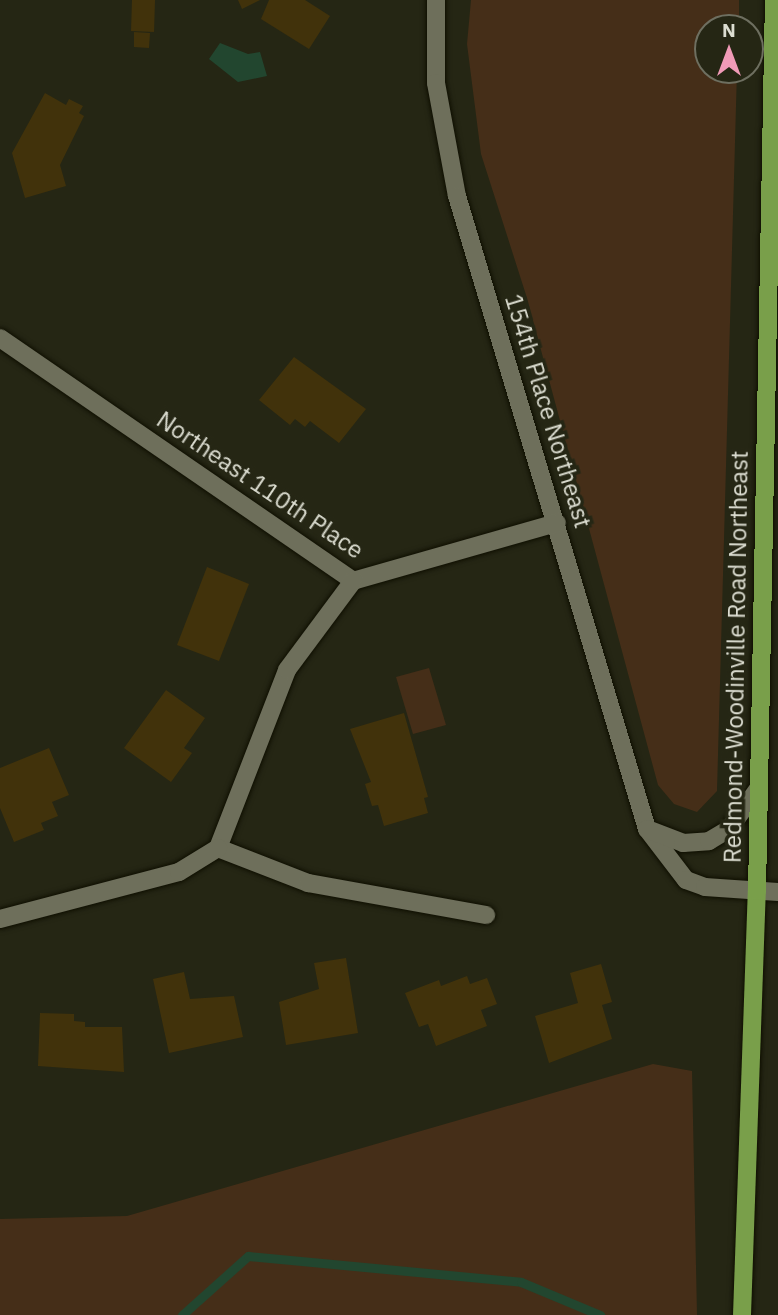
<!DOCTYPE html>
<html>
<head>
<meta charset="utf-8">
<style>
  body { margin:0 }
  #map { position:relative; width:778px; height:1315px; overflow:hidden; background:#252614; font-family:"IBM Plex Sans",sans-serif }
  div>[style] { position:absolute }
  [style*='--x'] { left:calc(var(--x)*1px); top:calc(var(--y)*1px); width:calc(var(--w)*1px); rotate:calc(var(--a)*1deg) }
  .green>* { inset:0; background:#452e18 }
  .water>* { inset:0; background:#22462f }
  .stream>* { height:9px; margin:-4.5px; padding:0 4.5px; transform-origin:4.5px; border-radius:4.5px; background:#22462f }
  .building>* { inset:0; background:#41320b }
  .roads { filter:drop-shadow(0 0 2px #0f0f01) drop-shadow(0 0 2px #0f0f01) }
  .minor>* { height:18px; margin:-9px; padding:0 9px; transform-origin:9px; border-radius:9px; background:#6e6f5b }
  .major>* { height:18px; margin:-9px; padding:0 9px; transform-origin:9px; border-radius:9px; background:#799f4a }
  span { translate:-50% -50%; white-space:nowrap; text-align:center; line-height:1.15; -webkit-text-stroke:7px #252614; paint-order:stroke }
  .street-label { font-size:24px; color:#dcddd1 }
  .north { position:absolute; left:694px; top:14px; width:70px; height:70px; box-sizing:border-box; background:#252614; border:2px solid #6e6f60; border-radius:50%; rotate:0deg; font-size:19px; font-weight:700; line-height:28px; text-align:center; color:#dcddd1 }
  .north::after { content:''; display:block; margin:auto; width:24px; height:32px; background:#f09ab7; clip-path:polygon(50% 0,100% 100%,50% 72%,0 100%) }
</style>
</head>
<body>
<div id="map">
  <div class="green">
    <div style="clip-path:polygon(471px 0,739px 0,739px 28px,708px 28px,708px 70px,737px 70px,717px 791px,697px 812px,674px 804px,658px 785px,527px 298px,481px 154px,467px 44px)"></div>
    <div style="clip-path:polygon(429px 668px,446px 725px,413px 734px,396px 677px)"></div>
    <div style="clip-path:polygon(653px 1064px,692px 1071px,697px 1315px,0 1315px,0 1219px,127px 1216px)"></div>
  </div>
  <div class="water">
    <div style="clip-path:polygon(220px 43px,248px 54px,260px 52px,267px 76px,238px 82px,209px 59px)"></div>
  </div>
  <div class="stream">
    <div style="--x:182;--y:1315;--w:89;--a:-41.8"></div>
    <div style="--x:248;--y:1256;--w:274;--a:5.4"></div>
    <div style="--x:521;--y:1282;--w:86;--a:22.7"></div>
  </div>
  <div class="building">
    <div style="clip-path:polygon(132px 0,155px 0,154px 32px,131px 31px)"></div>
    <div style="clip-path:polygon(238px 0,260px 0,242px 9px)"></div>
    <div style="clip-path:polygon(269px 0,305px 0,330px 16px,309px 49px,261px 19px)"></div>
    <div style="clip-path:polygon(134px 32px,150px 33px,149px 48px,134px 47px)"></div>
    <div style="clip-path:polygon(45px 93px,66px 105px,69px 99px,83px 106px,79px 113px,84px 116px,60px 165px,66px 186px,25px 198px,12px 153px)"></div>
    <div style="clip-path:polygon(294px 357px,366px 409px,339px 443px,310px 421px,305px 427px,295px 419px,290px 425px,259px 400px)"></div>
    <div style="clip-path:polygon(207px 567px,249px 584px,219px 661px,177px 645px)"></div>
    <div style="clip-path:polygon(166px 690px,205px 718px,184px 748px,192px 753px,171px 782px,124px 748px)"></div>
    <div style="clip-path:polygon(404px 713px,428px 797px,424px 798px,428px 813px,384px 826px,378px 805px,372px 806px,365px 784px,371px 782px,350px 729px)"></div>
    <div style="clip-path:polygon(49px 748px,69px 795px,52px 802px,58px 816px,41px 823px,44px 830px,14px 842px,0 808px,0 768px)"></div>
    <div style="clip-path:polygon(346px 958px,358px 1033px,286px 1045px,279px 1002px,319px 989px,314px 963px)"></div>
    <div style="clip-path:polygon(601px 964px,612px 1002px,602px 1005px,612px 1039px,549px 1063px,535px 1016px,578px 1003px,570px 973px)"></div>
    <div style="clip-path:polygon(184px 972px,190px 999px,234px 996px,243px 1037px,169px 1053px,153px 979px)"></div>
    <div style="clip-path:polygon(467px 976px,470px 984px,487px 978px,497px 1004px,481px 1010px,487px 1026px,436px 1046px,428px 1024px,419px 1027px,405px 993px,439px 980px,441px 986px)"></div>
    <div style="clip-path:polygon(40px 1013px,74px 1014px,74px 1021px,85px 1022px,85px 1027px,122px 1027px,124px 1072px,38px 1066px)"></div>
  </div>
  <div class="roads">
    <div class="minor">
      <div style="--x:436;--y:0;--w:83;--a:90"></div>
      <div style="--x:436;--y:83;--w:115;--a:79.5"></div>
      <div style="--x:457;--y:196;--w:661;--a:73.29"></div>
      <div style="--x:647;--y:829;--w:64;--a:52.6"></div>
      <div style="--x:686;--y:880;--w:20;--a:20"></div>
      <div style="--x:705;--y:887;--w:73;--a:3.9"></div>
      <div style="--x:0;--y:338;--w:429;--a:34.5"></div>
      <div style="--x:353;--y:581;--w:212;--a:-15.9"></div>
      <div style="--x:647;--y:829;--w:39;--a:21"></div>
      <div style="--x:683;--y:843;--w:26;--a:-4"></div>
      <div style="--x:709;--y:841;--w:23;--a:-31"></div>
      <div style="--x:729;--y:829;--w:49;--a:-54.1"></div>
      <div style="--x:218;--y:848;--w:191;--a:-68.8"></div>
      <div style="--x:287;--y:670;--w:111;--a:-53.4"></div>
      <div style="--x:218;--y:848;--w:97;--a:21.3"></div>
      <div style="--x:308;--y:883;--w:181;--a:10.2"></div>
      <div style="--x:0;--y:919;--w:185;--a:-14.7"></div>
      <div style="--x:179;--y:872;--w:46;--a:-31.6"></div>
    </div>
    <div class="major">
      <div style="--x:742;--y:1315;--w:424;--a:-88"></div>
      <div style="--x:757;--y:891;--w:891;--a:-88.91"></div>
    </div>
  </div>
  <div class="street-label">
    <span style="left:548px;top:411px;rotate:73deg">154th Place Northeast</span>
    <span style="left:260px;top:485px;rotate:34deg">Northeast 110th Place</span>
    <span style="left:736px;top:657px;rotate:-89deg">Redmond-Woodinville Road Northeast</span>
  </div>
  <div class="north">N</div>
</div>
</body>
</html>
